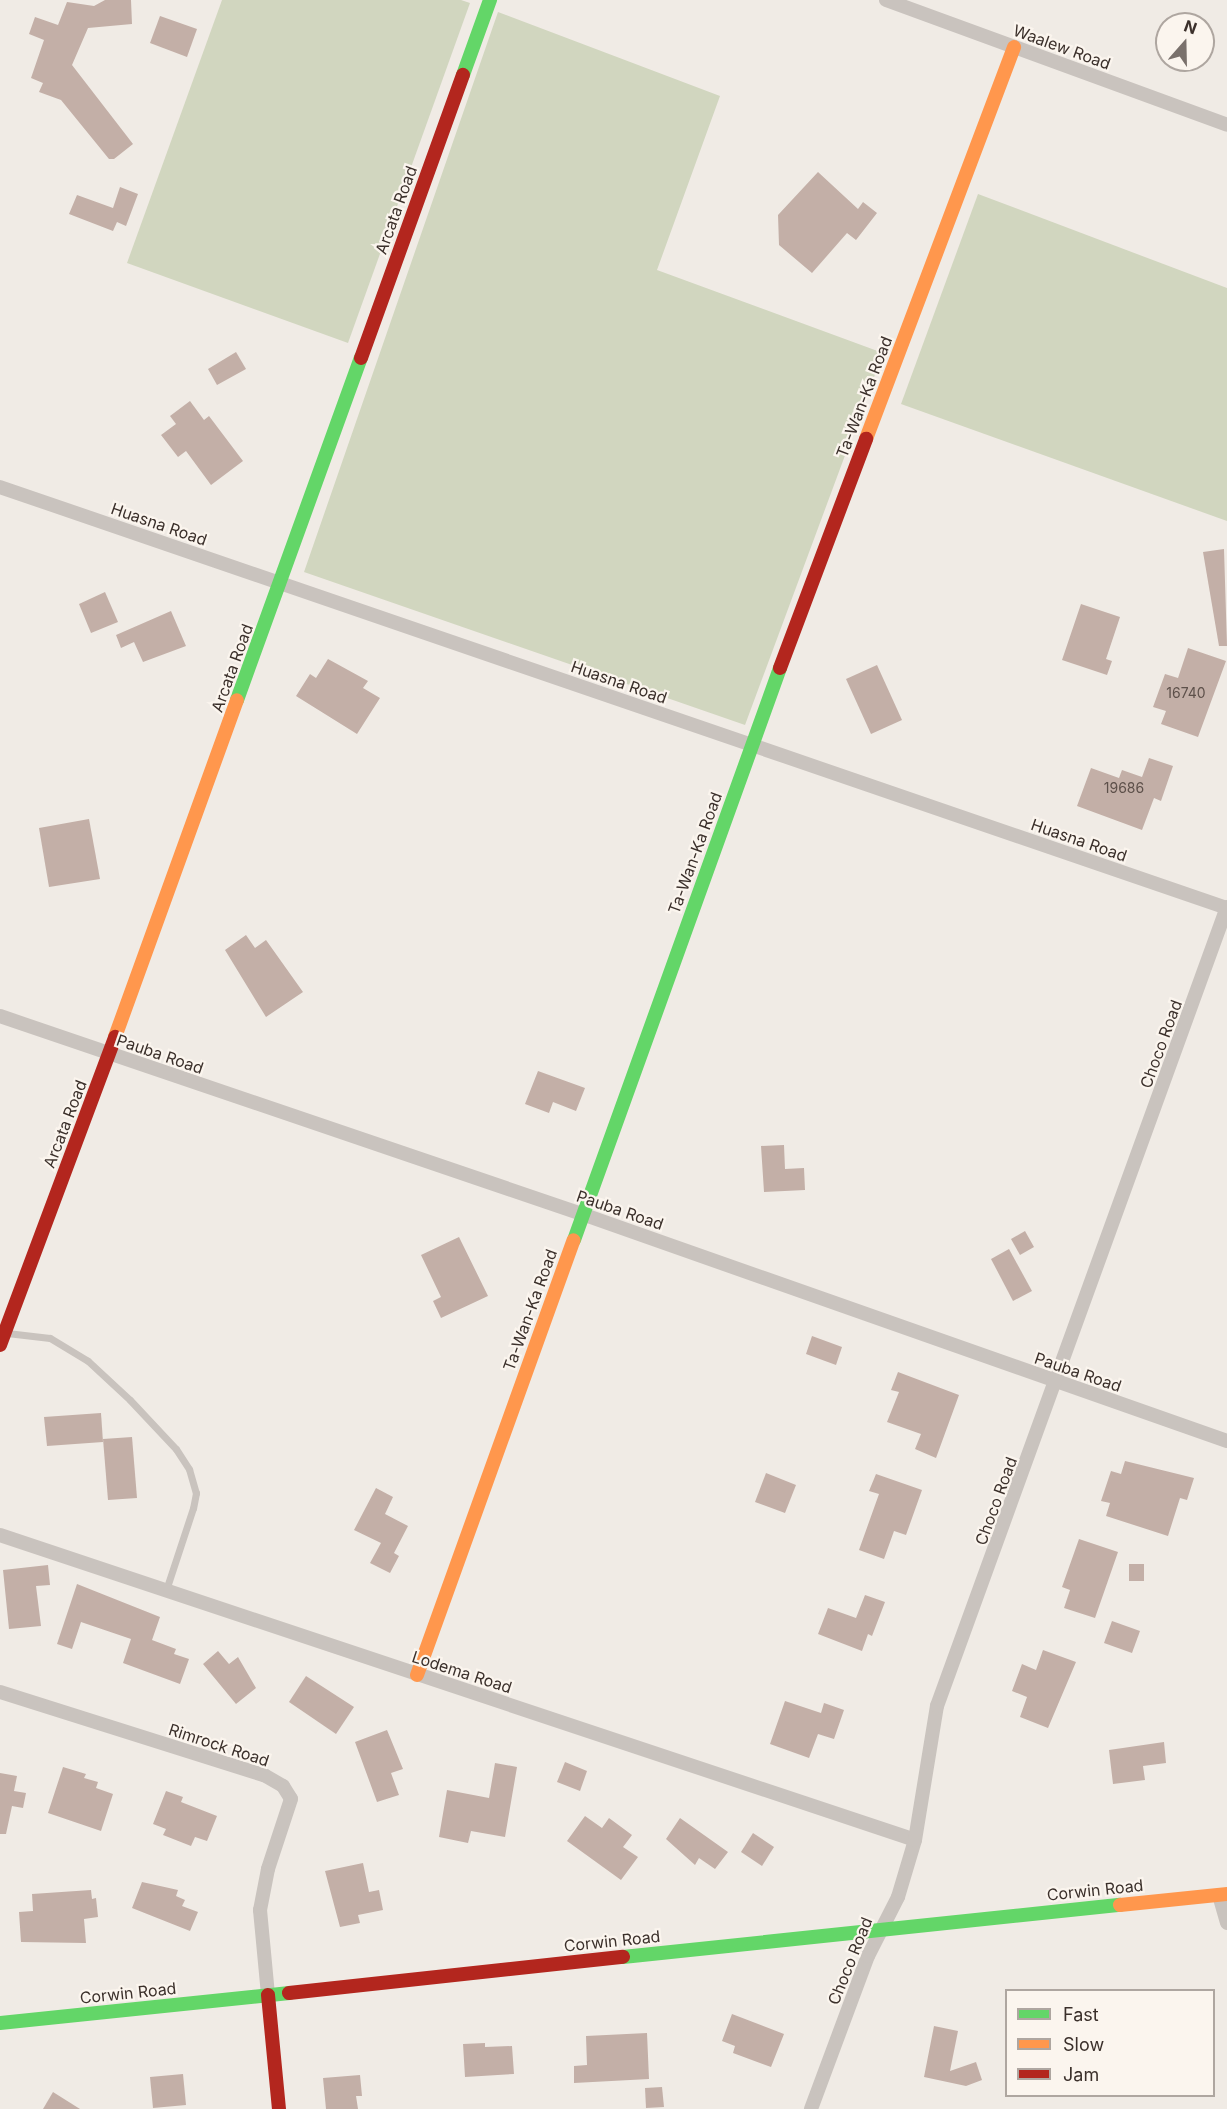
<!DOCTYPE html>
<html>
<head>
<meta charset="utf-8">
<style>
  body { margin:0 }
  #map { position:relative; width:1227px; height:2109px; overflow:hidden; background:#f0ebe5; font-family:Inter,sans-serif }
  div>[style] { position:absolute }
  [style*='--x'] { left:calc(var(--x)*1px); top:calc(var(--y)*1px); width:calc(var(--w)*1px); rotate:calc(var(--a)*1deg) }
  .green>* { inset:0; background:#d1d6bf }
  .building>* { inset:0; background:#c3afa7 }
  .lane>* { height:7px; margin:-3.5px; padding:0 3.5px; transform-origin:3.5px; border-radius:3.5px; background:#c9c3be }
  .street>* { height:14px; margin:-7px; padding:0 7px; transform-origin:7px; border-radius:7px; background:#c9c3be }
  .fast>* { height:14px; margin:-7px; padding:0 7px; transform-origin:7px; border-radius:7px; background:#63d668 }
  .slow>* { height:14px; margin:-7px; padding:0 7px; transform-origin:7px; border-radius:7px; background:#ff974d }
  .jam>* { height:14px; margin:-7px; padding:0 7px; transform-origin:7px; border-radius:7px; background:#b3261e }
  span { translate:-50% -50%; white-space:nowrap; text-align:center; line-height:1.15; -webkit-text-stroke:4.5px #fbf5ee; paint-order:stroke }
  .number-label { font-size:14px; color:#5d504a }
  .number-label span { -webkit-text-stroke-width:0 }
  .street-label { font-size:16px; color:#3b302b }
  .legend { position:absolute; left:1005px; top:1989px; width:210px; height:108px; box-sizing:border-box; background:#fbf5ee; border:2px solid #aea6a0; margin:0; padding:8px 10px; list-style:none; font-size:18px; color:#3b302b }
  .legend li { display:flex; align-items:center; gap:12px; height:30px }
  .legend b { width:30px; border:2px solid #aea6a0 }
  .north { position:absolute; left:1155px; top:12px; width:60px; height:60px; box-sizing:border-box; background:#fbf5ee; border:2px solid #aea6a0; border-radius:50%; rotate:20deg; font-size:16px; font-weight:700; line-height:24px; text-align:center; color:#3b302b }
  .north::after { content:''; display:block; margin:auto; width:21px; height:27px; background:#7a716c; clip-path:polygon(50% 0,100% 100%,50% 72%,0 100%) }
</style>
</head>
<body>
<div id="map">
  <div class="green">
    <div style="clip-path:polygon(222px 0,461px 0,470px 3px,348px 343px,127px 263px)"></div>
    <div style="clip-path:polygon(498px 12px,720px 96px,657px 270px,883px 353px,745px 725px,304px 572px)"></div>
    <div style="clip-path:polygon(978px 194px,1227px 288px,1227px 521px,901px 404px)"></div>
  </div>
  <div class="building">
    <div style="clip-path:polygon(105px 0,131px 0,132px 24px,88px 28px,72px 65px,133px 144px,114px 159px,109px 159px,61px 100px,39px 92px,43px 83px,31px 78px,44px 40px,29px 34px,35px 17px,58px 25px,67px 2px,94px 6px)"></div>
    <div style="clip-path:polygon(160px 16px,197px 29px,187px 57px,150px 43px)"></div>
    <div style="clip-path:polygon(818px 172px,858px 209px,863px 202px,877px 213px,856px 240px,847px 233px,812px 273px,779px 245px,778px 215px)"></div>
    <div style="clip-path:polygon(120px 187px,138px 194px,126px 226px,117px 222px,113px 231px,69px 214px,77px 195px,113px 208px)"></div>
    <div style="clip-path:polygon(236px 352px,246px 369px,217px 385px,208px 369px)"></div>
    <div style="clip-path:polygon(190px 401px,204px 420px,209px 416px,243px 461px,211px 485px,186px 451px,178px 457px,161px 435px,176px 424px,170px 416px)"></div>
    <div style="clip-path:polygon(1224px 549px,1227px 646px,1219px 646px,1203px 552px)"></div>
    <div style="clip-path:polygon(105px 592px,118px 622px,91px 633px,79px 604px)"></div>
    <div style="clip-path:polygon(1081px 604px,1120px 617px,1106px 659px,1112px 661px,1107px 675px,1062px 660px)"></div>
    <div style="clip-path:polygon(171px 611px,186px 646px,143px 662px,134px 642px,121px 648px,116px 635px)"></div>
    <div style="clip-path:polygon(1188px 648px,1226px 661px,1198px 737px,1161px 724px,1166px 711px,1153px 707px,1165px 674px,1178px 678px)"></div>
    <div style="clip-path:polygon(328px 659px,368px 681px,363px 688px,380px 698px,357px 734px,296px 696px,310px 674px,316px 678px)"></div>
    <div style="clip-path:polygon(877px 665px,902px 720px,871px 734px,846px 679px)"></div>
    <div style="clip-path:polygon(1149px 758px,1173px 766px,1161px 801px,1154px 798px,1142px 830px,1077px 806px,1091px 768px,1119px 778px,1122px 770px,1142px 777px)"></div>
    <div style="clip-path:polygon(89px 819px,100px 879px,49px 887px,39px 828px)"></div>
    <div style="clip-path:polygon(246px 935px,255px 948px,266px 940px,303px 992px,266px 1017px,225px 950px)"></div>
    <div style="clip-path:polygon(538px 1071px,585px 1088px,576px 1111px,553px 1102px,549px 1113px,525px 1104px)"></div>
    <div style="clip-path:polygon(784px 1145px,785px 1169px,804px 1168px,805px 1190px,764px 1192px,761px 1146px)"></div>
    <div style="clip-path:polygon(1025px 1231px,1034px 1247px,1020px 1255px,1011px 1239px)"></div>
    <div style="clip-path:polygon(459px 1237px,488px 1296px,441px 1318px,433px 1301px,441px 1297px,421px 1255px)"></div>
    <div style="clip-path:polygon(1009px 1249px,1032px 1291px,1013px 1301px,991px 1259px)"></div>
    <div style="clip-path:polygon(812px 1336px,842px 1347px,836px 1365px,806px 1354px)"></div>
    <div style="clip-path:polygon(898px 1372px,959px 1395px,936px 1458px,915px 1449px,921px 1434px,887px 1422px,899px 1392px,891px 1390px)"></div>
    <div style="clip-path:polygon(101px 1413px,103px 1442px,47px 1446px,44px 1417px)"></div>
    <div style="clip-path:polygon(132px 1437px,137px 1498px,108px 1500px,103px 1439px)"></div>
    <div style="clip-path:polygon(1125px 1461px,1194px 1478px,1187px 1500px,1180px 1498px,1168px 1536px,1106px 1516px,1110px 1503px,1101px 1501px,1111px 1471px,1121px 1474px)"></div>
    <div style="clip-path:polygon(766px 1473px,796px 1485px,785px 1513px,755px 1502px)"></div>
    <div style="clip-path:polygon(876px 1474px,922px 1490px,906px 1535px,894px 1531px,884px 1559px,859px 1550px,879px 1494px,869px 1491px)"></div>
    <div style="clip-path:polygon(376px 1488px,393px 1497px,385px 1514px,408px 1526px,394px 1553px,399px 1556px,390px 1573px,370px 1563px,381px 1543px,354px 1530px)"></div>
    <div style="clip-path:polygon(1079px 1539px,1118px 1552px,1095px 1618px,1064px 1608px,1070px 1590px,1062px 1587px)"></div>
    <div style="clip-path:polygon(1129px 1564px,1144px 1564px,1144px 1581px,1129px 1581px)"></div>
    <div style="clip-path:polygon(48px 1565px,50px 1585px,36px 1586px,41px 1626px,9px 1629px,3px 1570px)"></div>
    <div style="clip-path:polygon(77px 1584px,160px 1617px,152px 1640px,176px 1649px,174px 1654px,189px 1659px,180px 1684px,123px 1663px,131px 1639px,81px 1622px,72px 1649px,57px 1644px)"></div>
    <div style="clip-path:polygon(865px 1595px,885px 1602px,872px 1636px,868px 1634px,862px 1651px,818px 1634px,828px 1608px,856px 1618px)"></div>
    <div style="clip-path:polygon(1112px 1621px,1140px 1631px,1132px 1653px,1104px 1643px)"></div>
    <div style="clip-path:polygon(1043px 1650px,1076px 1662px,1048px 1728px,1020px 1717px,1027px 1697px,1012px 1691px,1022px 1664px,1036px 1670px)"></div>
    <div style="clip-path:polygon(218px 1651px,229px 1664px,238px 1657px,256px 1688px,236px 1704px,203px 1664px)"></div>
    <div style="clip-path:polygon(306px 1676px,354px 1707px,336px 1734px,289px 1702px)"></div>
    <div style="clip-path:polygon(785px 1701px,821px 1713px,824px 1703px,844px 1710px,834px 1739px,818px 1734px,809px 1758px,770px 1744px)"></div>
    <div style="clip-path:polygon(387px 1730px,403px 1769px,391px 1773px,399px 1795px,377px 1802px,355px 1742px)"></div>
    <div style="clip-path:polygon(1164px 1742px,1166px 1763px,1143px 1766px,1145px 1780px,1113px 1784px,1109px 1750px)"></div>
    <div style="clip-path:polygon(565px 1762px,587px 1771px,580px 1791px,557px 1782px)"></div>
    <div style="clip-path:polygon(495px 1763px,517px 1767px,505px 1837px,471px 1831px,468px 1843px,439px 1837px,447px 1790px,489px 1798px)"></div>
    <div style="clip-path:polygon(63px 1767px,86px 1774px,84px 1778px,98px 1782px,96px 1788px,113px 1794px,101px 1831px,48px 1813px)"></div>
    <div style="clip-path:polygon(0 1773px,17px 1776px,14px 1791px,26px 1793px,23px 1808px,12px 1806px,6px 1834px,0 1834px)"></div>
    <div style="clip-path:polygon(166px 1791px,183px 1797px,181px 1802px,217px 1816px,207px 1841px,195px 1837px,191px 1846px,163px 1835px,166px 1829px,153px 1824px)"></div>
    <div style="clip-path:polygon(585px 1816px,602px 1828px,609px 1818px,632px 1835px,623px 1847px,638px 1857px,621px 1880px,567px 1841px)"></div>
    <div style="clip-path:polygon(680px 1818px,728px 1852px,715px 1869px,699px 1858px,695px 1865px,666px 1839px)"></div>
    <div style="clip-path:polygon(753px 1833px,774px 1847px,762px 1866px,741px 1852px)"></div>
    <div style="clip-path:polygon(363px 1863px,369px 1892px,379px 1890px,383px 1910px,358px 1915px,360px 1923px,340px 1927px,325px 1871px)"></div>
    <div style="clip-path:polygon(142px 1882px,178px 1890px,176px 1896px,185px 1900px,182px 1906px,198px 1912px,190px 1931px,132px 1908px)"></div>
    <div style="clip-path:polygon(91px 1890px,92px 1899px,96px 1898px,98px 1917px,84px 1919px,86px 1943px,21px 1942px,19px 1912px,33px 1911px,32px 1894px)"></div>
    <div style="clip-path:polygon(732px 2014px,784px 2034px,771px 2067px,733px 2053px,735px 2046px,722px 2041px)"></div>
    <div style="clip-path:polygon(934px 2026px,958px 2031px,950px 2071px,976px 2062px,982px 2080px,966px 2086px,924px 2077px)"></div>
    <div style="clip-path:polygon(647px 2033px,649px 2079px,574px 2083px,574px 2066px,587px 2065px,586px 2036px)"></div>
    <div style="clip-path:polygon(485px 2043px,485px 2047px,512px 2046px,514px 2074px,465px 2077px,463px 2044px)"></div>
    <div style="clip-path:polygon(183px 2074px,186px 2105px,153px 2108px,150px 2077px)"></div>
    <div style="clip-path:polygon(360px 2075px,362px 2096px,356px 2096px,358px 2109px,326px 2109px,323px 2078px)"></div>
    <div style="clip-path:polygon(662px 2087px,664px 2107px,646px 2108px,645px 2088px)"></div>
    <div style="clip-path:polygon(53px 2092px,80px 2109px,43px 2109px)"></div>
  </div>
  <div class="lane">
    <div style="--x:7;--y:1333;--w:43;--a:6.6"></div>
    <div style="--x:50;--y:1338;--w:44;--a:31.2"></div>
    <div style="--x:88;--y:1361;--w:57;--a:42.9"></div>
    <div style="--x:130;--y:1400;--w:67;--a:46.8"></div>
    <div style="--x:176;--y:1449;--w:24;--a:57"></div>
    <div style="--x:189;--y:1469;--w:25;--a:74"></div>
    <div style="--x:196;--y:1493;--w:15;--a:101"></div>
    <div style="--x:193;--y:1508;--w:86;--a:108.2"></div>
  </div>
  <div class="street">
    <div style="--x:886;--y:0;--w:363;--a:20.1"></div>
    <div style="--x:0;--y:487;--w:1297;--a:18.94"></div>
    <div style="--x:0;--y:1016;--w:615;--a:18.79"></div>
    <div style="--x:582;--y:1214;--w:684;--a:19.39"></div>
    <div style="--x:0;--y:1535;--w:964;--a:18.43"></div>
    <div style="--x:0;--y:1692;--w:277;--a:17.5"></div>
    <div style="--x:264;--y:1775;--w:22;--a:30"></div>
    <div style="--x:283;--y:1786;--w:15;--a:58"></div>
    <div style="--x:291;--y:1799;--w:74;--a:108.2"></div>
    <div style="--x:268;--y:1869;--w:42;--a:101"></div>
    <div style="--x:260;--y:1910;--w:85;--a:84.6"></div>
    <div style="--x:1219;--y:1895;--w:29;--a:74"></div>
    <div style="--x:811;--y:2109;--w:163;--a:-69.6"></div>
    <div style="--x:868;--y:1956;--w:66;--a:-63"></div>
    <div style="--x:898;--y:1897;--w:59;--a:-73.4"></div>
    <div style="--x:915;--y:1840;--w:136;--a:-80.7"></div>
    <div style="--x:937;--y:1706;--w:850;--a:-70.05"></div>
  </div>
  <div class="fast">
    <div style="--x:463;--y:75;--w:80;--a:-70.2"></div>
    <div style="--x:237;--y:700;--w:364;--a:-70.1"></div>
    <div style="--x:574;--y:1240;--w:608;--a:-70.19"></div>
    <div style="--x:623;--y:1957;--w:500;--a:-6"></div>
    <div style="--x:0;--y:2023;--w:291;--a:-5.9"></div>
  </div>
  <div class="slow">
    <div style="--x:866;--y:439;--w:419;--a:-69.3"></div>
    <div style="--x:115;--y:1037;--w:358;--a:-70.1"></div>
    <div style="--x:417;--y:1675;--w:462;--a:-70.2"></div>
    <div style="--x:1120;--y:1905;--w:108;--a:-5.9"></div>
  </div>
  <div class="jam">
    <div style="--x:361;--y:358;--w:301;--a:-70.2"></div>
    <div style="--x:780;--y:668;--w:245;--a:-69.4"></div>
    <div style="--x:0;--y:1345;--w:329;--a:-69.5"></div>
    <div style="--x:289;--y:1993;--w:336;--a:-6.2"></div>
    <div style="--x:268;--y:1995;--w:115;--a:84.5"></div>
  </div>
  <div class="number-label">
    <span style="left:1186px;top:693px">16740</span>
    <span style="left:1124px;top:788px">19686</span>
  </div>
  <div class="street-label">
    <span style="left:1062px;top:47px;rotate:20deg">Waalew Road</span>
    <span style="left:396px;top:210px;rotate:-70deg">Arcata Road</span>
    <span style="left:864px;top:397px;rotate:-69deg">Ta-Wan-Ka Road</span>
    <span style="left:159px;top:524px;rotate:19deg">Huasna Road</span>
    <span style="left:232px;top:668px;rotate:-70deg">Arcata Road</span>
    <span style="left:619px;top:682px;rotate:19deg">Huasna Road</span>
    <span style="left:1079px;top:840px;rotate:19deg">Huasna Road</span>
    <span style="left:695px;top:853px;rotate:-70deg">Ta-Wan-Ka Road</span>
    <span style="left:1161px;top:1044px;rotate:-70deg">Choco Road</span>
    <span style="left:160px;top:1054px;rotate:19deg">Pauba Road</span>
    <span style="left:65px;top:1124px;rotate:-69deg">Arcata Road</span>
    <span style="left:620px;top:1210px;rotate:19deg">Pauba Road</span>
    <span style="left:530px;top:1310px;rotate:-70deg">Ta-Wan-Ka Road</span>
    <span style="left:1078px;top:1372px;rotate:19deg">Pauba Road</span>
    <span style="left:996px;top:1501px;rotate:-70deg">Choco Road</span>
    <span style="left:462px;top:1672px;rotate:18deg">Lodema Road</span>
    <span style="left:219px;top:1745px;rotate:18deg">Rimrock Road</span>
    <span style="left:1095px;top:1890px;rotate:-6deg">Corwin Road</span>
    <span style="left:612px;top:1941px;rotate:-6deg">Corwin Road</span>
    <span style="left:850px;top:1961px;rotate:-68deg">Choco Road</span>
    <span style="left:128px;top:1993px;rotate:-6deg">Corwin Road</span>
  </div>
  <ul class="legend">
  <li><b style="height:8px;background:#63d668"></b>Fast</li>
  <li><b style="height:8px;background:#ff974d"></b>Slow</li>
  <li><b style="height:8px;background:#b3261e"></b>Jam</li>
  </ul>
  <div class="north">N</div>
</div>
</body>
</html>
